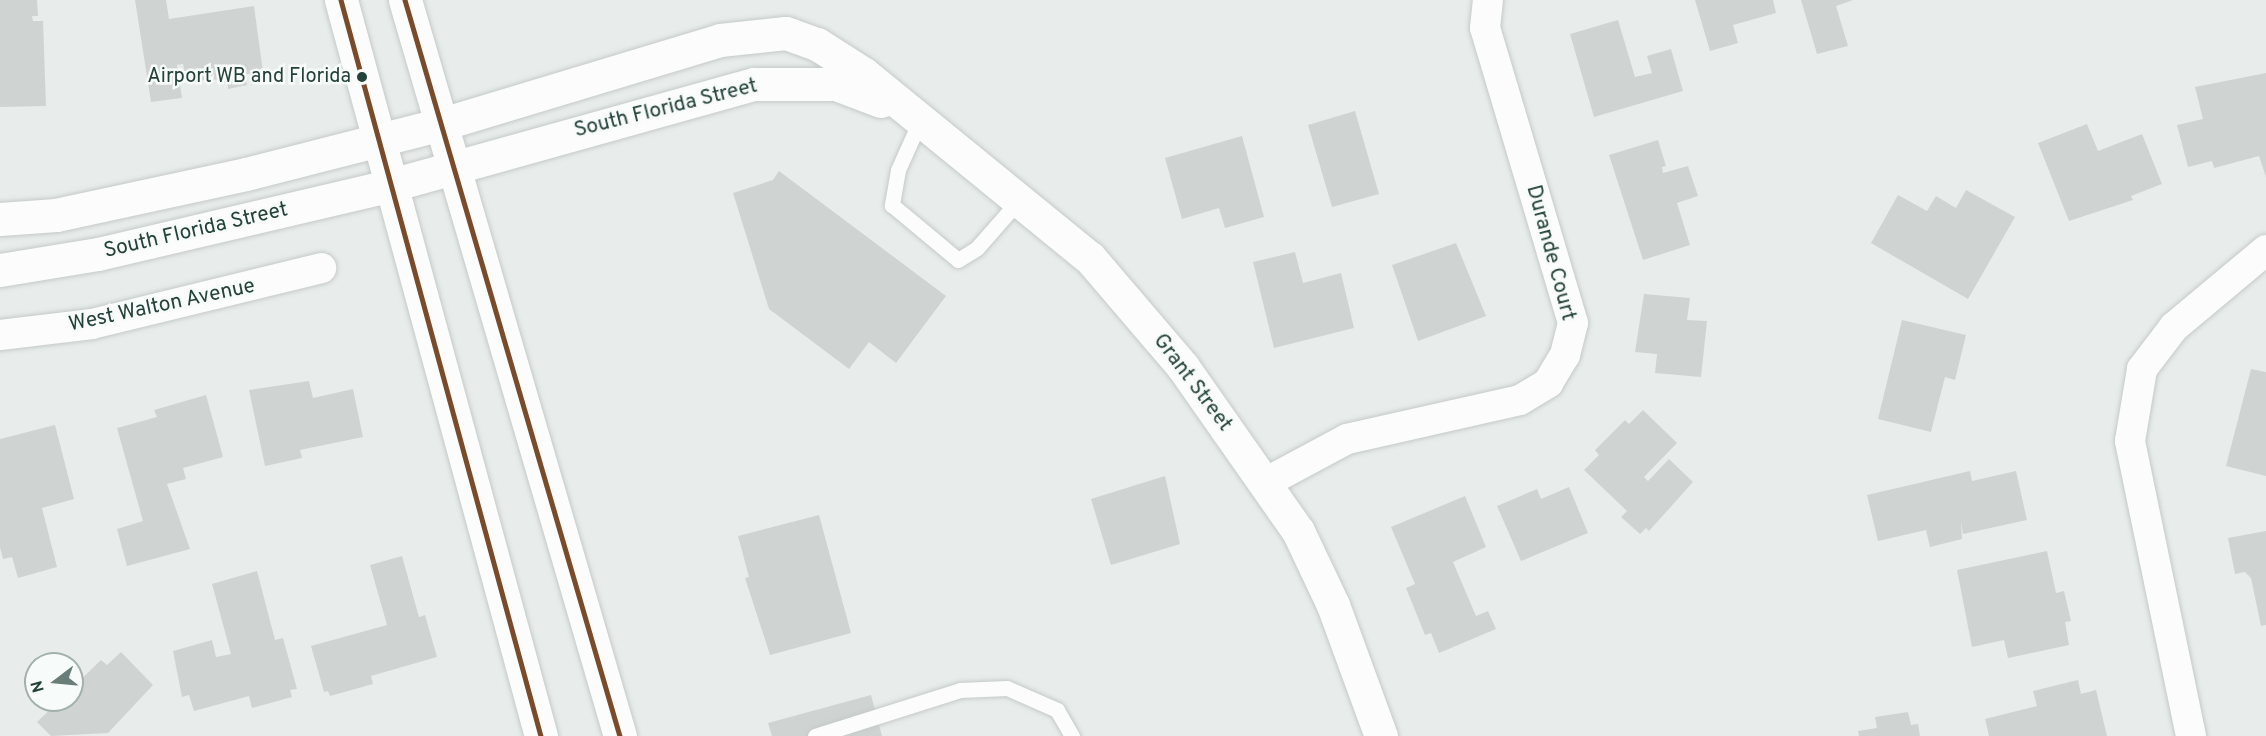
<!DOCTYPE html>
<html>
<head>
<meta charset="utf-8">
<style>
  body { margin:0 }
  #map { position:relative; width:2266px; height:736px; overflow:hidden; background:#e8edeb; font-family:Overpass,sans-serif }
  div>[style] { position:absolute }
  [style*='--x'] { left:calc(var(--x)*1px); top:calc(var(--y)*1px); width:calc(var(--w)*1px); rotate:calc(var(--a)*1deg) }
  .building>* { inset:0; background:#cfd4d2 }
  .roads { filter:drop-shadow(0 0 2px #c5cac8) drop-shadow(0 0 2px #c5cac8) }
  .service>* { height:15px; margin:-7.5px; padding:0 7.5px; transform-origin:7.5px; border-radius:7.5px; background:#fcfcfc }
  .minor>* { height:30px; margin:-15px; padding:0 15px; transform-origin:15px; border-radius:15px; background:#fcfcfc }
  .tertiary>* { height:33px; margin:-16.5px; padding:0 16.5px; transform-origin:16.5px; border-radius:16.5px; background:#fcfcfc }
  .secondary>* { height:33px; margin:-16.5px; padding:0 16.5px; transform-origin:16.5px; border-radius:16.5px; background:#fcfcfc }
  .bus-1>* { height:4.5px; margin:-2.25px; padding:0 2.25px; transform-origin:2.25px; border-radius:2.25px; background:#7a4b2a }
  .dots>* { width:16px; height:16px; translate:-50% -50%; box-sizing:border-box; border:3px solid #f7fbf9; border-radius:50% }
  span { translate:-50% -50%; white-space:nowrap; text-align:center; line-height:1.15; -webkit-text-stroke:5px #f7fbf9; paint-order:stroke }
  .bus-label { font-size:20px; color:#24423a }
  .right { translate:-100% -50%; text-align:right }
  .street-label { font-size:21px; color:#24423a }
  .north { position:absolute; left:24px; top:652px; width:60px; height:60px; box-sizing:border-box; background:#f7fbf9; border:2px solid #a3b1ad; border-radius:50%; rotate:254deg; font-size:16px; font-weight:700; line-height:24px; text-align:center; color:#24423a }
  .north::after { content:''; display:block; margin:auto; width:21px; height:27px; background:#697e78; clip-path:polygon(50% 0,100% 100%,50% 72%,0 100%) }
</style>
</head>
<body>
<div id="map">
  <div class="building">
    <div style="clip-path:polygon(0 0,37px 0,38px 16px,32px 16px,33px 21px,43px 21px,46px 106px,0 107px)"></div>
    <div style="clip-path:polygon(135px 0,166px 0,169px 19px,254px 6px,263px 72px,245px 74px,247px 85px,228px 89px,227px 79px,186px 81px,183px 64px,177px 65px,182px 98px,151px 102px)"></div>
    <div style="clip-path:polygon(1695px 0,1773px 0,1776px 13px,1733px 25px,1738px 43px,1710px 51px)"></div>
    <div style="clip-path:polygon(1801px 0,1853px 0,1836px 6px,1848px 46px,1817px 54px)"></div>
    <div style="clip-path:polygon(1618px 20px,1635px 77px,1652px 73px,1647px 56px,1671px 49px,1683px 91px,1594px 117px,1570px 34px)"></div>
    <div style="clip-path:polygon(2266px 73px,2266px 177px,2259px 156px,2214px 168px,2212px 161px,2188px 167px,2177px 125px,2203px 119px,2195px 87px)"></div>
    <div style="clip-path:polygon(1355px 111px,1379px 194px,1332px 207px,1308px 125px)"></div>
    <div style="clip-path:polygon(2087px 124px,2098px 151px,2142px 134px,2162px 184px,2131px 196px,2133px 200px,2069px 221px,2038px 143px)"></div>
    <div style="clip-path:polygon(1242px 136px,1264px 217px,1225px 228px,1219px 208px,1182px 219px,1165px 158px)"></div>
    <div style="clip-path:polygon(1658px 140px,1666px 166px,1662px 167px,1663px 173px,1688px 166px,1698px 196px,1677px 203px,1690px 245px,1643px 260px,1609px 155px)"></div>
    <div style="clip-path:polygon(779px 171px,946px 296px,896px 363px,869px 342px,849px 369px,769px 309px,733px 193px,773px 180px)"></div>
    <div style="clip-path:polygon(1966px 190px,2015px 217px,1968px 299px,1871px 243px,1898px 195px,1927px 211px,1936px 196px,1956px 208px)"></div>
    <div style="clip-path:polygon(1456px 243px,1486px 316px,1418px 341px,1392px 265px)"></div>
    <div style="clip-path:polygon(1295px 252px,1303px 283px,1341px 273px,1354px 328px,1274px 348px,1253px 262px)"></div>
    <div style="clip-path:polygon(1644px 294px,1690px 298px,1687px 320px,1707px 321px,1701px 377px,1655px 373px,1657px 354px,1635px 352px)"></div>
    <div style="clip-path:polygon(1902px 320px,1966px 335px,1955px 380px,1945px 377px,1931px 432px,1878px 419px)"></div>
    <div style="clip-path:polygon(2251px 369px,2266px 372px,2266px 476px,2226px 466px)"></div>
    <div style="clip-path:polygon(309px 381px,313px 398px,353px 389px,363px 437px,300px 450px,302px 458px,265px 466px,249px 390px)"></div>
    <div style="clip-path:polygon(206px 395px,223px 457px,183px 468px,186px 479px,167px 484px,190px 549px,127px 566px,117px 529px,143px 521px,117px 428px,157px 417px,154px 410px)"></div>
    <div style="clip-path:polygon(1643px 410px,1677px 443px,1644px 477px,1648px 481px,1669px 459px,1693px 482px,1649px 531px,1646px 528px,1640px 534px,1621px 517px,1627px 511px,1584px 470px,1599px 455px,1595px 450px,1625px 420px,1629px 424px)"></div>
    <div style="clip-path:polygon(55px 425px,74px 499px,42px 508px,57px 567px,18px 578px,12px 557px,3px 559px,0 547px,0 439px)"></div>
    <div style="clip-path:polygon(1970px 471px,1972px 481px,2016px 471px,2027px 520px,1963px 534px,1961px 521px,1962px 539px,1930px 547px,1926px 530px,1878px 541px,1867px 495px)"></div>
    <div style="clip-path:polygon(1165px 476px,1180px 544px,1111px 565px,1091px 499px)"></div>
    <div style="clip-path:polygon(1569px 487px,1588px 533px,1521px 561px,1497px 506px,1537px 489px,1541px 499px)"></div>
    <div style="clip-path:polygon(1465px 496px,1486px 547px,1453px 562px,1476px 616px,1488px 611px,1496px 629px,1439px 653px,1431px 633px,1425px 635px,1406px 588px,1415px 584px,1391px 527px)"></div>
    <div style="clip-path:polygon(819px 515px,851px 633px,770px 655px,745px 578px,749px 577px,738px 536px)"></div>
    <div style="clip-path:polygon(2266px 531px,2266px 625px,2261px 626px,2251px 578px,2245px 572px,2235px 574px,2228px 538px)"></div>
    <div style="clip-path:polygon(2047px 551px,2056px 593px,2064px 591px,2071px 621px,2065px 622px,2069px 645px,2008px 658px,2004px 640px,1972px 647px,1957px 570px)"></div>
    <div style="clip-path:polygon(402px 556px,419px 617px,425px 615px,437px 657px,371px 676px,373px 684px,330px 696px,328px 691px,324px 692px,311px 646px,387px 625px,370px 565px)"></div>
    <div style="clip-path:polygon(257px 571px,275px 640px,283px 638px,297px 689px,290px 690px,292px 697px,252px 708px,249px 696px,194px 711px,189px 695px,182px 697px,173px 651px,212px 640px,216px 657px,231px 654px,212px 584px)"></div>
    <div style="clip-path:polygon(121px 652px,153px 685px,108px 733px,51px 736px,37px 722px,60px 700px,72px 700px,72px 688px,101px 660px,107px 665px)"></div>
    <div style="clip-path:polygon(2078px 680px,2081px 694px,2096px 690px,2107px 736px,1989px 736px,1985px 719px,2037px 706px,2033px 691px)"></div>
    <div style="clip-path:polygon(871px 695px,882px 736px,772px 736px,768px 723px)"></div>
    <div style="clip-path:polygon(1908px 712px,1911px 725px,1918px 724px,1920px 736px,1859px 736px,1858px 731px,1877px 728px,1875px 717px)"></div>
  </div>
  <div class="roads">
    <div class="service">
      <div style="--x:919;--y:123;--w:51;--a:114.1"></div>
      <div style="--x:898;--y:170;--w:36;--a:100"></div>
      <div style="--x:892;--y:205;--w:86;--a:39.8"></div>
      <div style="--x:958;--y:260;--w:22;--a:-32"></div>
      <div style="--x:977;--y:248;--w:64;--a:-48.8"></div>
      <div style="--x:815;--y:736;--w:152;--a:-17.6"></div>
      <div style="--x:960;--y:690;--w:47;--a:-2.4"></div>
      <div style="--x:1007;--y:688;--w:55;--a:23.7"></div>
      <div style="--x:1057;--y:710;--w:30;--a:60"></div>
    </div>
    <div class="minor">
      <div style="--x:0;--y:335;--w:93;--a:-6.8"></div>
      <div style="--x:92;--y:324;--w:236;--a:-13.7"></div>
      <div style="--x:1265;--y:483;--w:93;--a:-28.2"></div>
      <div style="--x:1347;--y:439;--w:177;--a:-12.7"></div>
      <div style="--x:1520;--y:400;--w:33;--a:-31"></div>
      <div style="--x:1548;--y:383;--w:33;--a:-59"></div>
      <div style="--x:1565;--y:355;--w:33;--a:-76"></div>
      <div style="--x:1573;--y:323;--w:308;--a:-106.6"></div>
      <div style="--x:1485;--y:28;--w:28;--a:-84"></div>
      <div style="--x:2191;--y:736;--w:301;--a:-101.7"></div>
      <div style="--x:2130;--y:441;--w:73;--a:-80.5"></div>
      <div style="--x:2142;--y:369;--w:53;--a:-52.7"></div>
      <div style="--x:2174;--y:327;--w:120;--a:-39.9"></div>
    </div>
    <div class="tertiary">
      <div style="--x:0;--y:219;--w:56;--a:-4.1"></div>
      <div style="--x:56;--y:215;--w:194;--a:-12.2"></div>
      <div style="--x:246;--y:174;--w:202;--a:-14.3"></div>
      <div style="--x:442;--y:124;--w:290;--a:-16.8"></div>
      <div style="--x:720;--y:40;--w:66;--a:-6.1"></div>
      <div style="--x:786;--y:33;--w:33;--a:20"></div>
      <div style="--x:817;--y:44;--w:56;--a:32.6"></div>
      <div style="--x:864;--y:74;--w:291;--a:39.2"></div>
      <div style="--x:1090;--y:258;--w:143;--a:49.5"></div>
      <div style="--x:1183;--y:367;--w:200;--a:55"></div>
      <div style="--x:1298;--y:531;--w:82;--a:64.7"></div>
      <div style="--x:1333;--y:605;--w:140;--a:69.9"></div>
      <div style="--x:0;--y:270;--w:99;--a:-9.3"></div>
      <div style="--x:98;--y:254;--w:298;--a:-13.2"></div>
      <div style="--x:388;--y:186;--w:380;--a:-15.6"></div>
      <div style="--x:754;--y:84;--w:82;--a:0"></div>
      <div style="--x:836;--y:84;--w:48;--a:20.7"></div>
    </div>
    <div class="secondary">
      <div style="--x:341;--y:0;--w:763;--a:74.8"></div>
      <div style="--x:405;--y:0;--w:767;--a:73.72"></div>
    </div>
  </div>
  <div class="bus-1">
    <div style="--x:341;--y:0;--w:763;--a:74.8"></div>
    <div style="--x:405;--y:0;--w:767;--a:73.72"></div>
  </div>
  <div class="dots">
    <div style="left:362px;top:77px;background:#24423a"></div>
  </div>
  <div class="bus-label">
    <span class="right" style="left:351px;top:77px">Airport WB and Florida</span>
  </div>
  <div class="street-label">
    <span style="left:666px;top:109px;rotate:-14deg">South Florida Street</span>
    <span style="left:196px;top:231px;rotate:-13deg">South Florida Street</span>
    <span style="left:1550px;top:253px;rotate:75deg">Durande Court</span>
    <span style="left:162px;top:306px;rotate:-12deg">West Walton Avenue</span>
    <span style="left:1192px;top:383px;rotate:53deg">Grant Street</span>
  </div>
  <div class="north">N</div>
</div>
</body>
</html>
